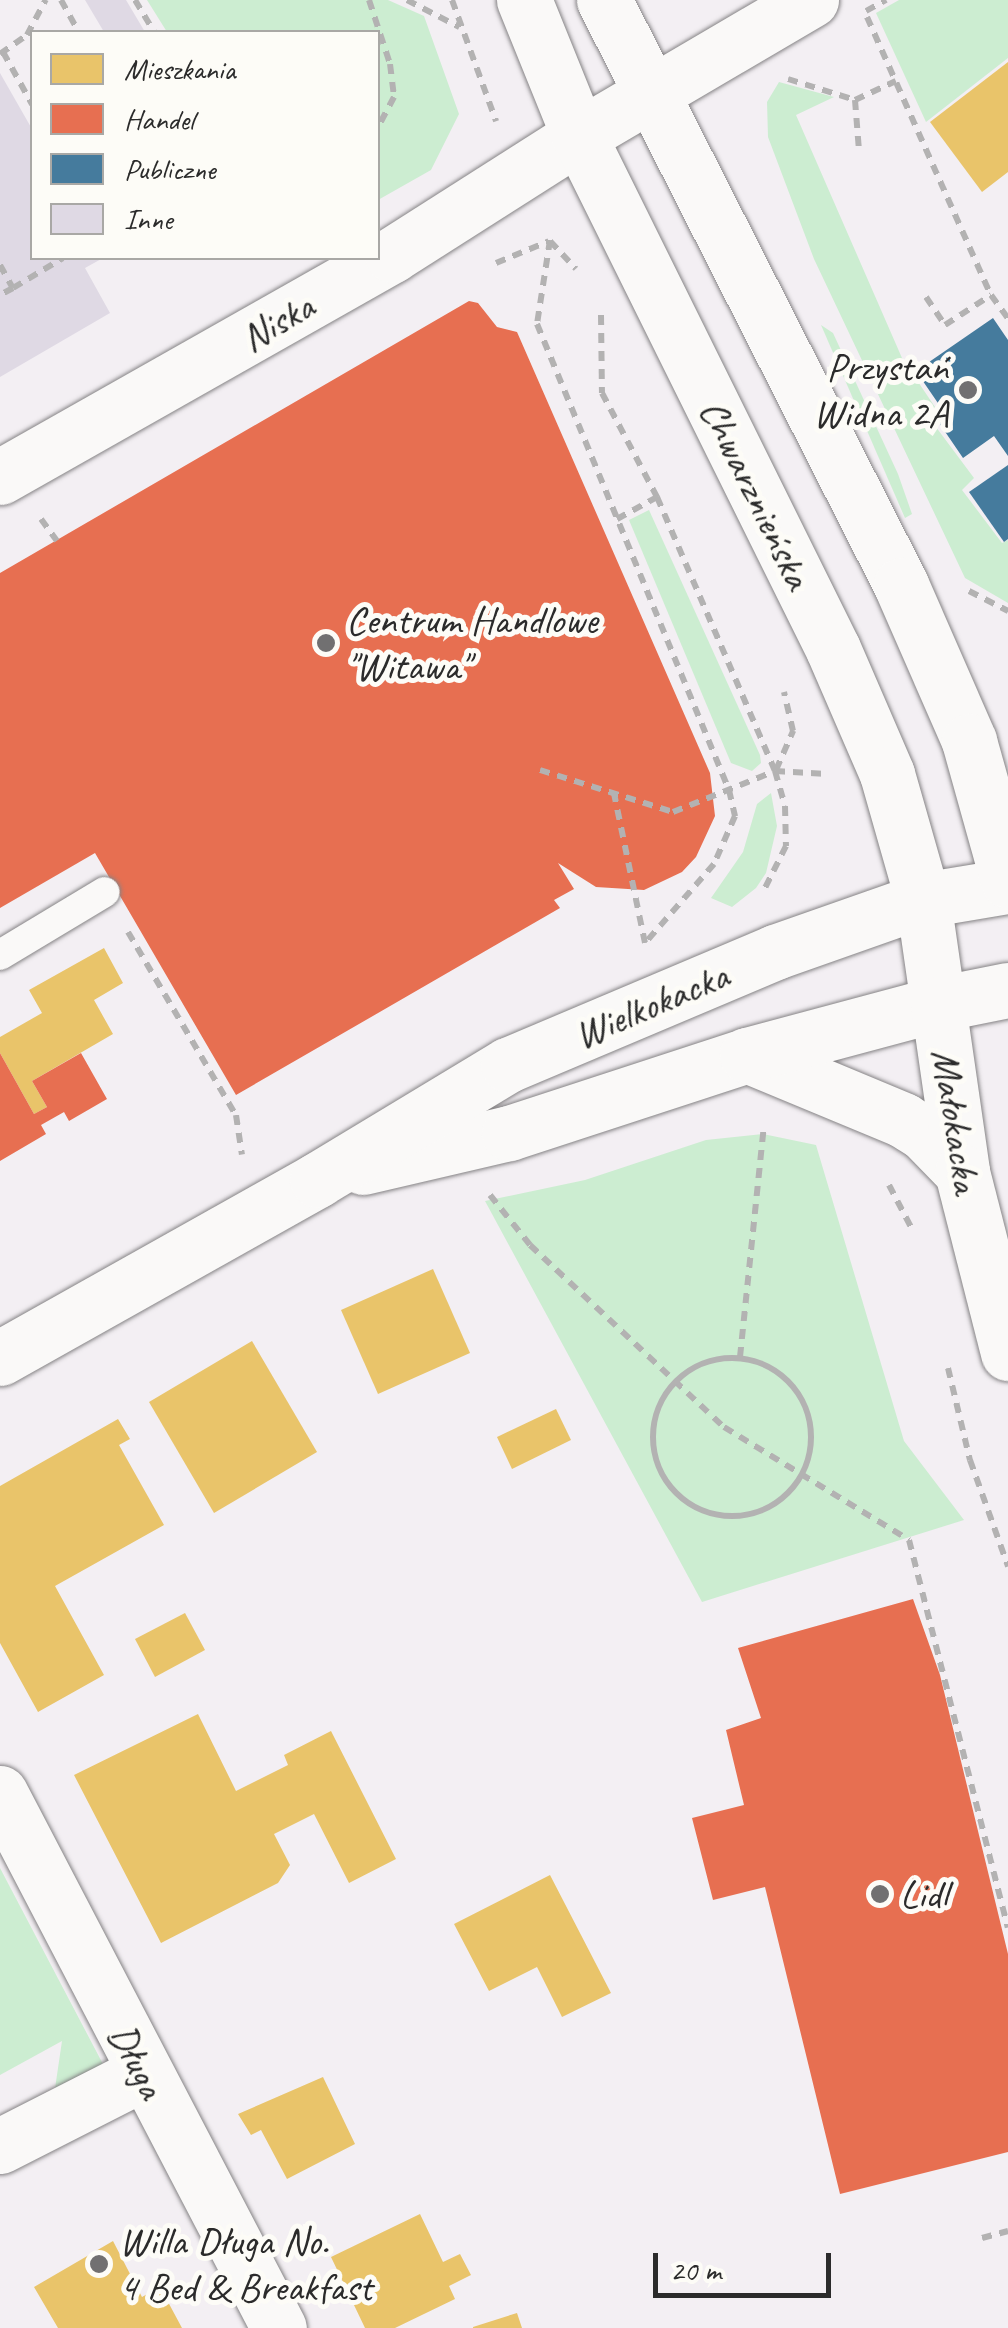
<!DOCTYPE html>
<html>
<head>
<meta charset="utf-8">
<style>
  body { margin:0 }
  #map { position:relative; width:1008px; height:2328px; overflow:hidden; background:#f3eff3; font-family:Caveat,sans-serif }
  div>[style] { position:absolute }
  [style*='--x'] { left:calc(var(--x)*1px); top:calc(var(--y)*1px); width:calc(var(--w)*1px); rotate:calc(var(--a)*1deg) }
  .green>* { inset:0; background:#ccedd1 }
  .homes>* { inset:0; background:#e9c46a }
  .shops>* { inset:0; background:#e76f51 }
  .public>* { inset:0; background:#457b9d }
  .building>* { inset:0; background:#dfd9e4 }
  .path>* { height:6px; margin-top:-3px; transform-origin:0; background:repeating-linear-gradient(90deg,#b3b2b2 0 10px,transparent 0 18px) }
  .path>.ring { margin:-3px; padding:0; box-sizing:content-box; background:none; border:6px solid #b3b2b2; border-radius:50% }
  .roads { filter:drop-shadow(0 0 2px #858385) drop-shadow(0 0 2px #858385) }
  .service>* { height:30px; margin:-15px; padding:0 15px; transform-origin:15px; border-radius:15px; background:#faf9f8 }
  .minor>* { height:55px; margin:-27.5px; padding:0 27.5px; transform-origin:27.5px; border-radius:27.5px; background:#faf9f8 }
  .tertiary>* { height:55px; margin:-27.5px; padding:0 27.5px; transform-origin:27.5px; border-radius:27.5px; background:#faf9f8 }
  .secondary>* { height:55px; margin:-27.5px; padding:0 27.5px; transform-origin:27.5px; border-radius:27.5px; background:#faf9f8 }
  .dots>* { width:28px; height:28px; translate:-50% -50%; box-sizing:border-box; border:5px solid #fdfcf7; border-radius:50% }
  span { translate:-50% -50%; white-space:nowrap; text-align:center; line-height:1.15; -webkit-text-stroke:10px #fdfcf7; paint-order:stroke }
  .street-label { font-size:40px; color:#2b2b2b }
  .poi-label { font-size:40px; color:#2b2b2b }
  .right { translate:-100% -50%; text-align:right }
  .left { translate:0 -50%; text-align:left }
  .legend { position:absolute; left:30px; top:30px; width:350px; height:230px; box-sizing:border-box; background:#fdfcf7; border:2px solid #a9a8a5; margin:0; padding:12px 18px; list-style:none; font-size:30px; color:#2b2b2b }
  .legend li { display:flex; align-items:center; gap:20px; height:50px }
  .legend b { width:50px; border:2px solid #a9a8a5 }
  .scale { position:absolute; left:653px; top:2253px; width:178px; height:45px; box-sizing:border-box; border:5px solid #2b2b2b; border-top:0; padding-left:12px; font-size:30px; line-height:35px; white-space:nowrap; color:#2b2b2b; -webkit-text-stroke:8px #fdfcf7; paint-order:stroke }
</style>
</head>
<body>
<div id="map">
  <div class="green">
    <div style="clip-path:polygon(147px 0,388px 0,424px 16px,459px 114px,431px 170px,378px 200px,378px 32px,167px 32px)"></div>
    <div style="clip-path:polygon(899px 0,1008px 0,1008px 58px,926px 122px,876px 13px)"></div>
    <div style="clip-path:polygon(779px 82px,834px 97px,796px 115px,902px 358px,935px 407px,927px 415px,974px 478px,962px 490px,1002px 543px,1008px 540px,1008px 603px,965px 578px,814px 259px,768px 137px,767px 102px)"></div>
    <div style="clip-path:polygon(821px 325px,833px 333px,898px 474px,912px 514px,905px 518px)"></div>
    <div style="clip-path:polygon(649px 510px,760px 755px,761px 763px,752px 771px,731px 763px,629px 520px)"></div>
    <div style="clip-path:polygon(771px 793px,777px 826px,766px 873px,756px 888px,732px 907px,711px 898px,743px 852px,757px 804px)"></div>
    <div style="clip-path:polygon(763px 1134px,816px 1145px,904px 1441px,964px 1520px,702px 1602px,485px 1201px,585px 1180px,706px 1140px)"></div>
    <div style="clip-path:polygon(0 1868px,105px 2068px,53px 2102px,62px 2041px,0 2075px)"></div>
  </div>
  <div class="homes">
    <div style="clip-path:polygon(1008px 62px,1008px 172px,982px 192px,930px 122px)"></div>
    <div style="clip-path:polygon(104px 948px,123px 983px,94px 1000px,113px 1034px,32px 1081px,47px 1107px,34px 1114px,0 1053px,0 1037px,42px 1013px,29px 990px)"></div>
    <div style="clip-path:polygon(433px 1269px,470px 1353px,378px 1394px,341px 1310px)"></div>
    <div style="clip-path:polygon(252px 1341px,317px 1452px,214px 1513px,149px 1402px)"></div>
    <div style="clip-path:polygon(556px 1409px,571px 1440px,512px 1469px,497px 1437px)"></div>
    <div style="clip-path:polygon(118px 1419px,130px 1439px,119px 1445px,164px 1525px,55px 1586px,104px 1675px,38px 1712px,0 1643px,0 1486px)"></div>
    <div style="clip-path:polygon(185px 1613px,205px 1650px,155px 1677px,135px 1639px)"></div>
    <div style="clip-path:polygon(198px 1714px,236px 1791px,288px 1765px,284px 1755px,331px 1731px,396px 1859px,349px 1883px,314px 1814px,274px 1834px,290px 1865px,278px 1883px,161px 1943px,74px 1775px)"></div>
    <div style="clip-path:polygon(550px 1875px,611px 1993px,562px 2017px,537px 1967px,489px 1991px,454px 1924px)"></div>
    <div style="clip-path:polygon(323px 2077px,355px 2144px,287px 2179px,261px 2130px,251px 2135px,238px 2114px)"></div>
    <div style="clip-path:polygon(420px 2214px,443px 2262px,460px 2254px,471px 2275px,449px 2286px,455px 2299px,395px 2328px,365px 2328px,331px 2257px)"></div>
    <div style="clip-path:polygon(113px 2241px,142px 2297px,160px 2287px,182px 2328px,58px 2328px,34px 2287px)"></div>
    <div style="clip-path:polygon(517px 2313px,522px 2328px,473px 2328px,473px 2327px)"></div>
  </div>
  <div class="shops">
    <div style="clip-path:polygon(469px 301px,478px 303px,497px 327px,517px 332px,710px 773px,715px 816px,696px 857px,682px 872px,644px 890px,596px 887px,558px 863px,574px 889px,554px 900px,560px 908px,236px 1095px,95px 853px,0 908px,0 573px)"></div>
    <div style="clip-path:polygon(0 1053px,34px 1114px,47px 1107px,32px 1081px,81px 1053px,107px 1099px,69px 1121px,64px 1112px,41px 1125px,46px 1134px,0 1161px)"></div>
    <div style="clip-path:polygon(913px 1599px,940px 1675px,1008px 1954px,1008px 2152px,840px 2194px,765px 1887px,713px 1900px,692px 1818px,744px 1805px,726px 1730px,761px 1718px,738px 1648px)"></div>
  </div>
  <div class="public">
    <div style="clip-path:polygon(993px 318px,1008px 340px,1008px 456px,994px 436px,963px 458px,933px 414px,942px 409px,916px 371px)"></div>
    <div style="clip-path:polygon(1008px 465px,1008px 539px,1004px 542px,969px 492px)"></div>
  </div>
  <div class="building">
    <div style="clip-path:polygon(85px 0,126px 0,145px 32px,104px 32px)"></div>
    <div style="clip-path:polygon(0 73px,32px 129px,32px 258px,103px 258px,85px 268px,110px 313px,0 377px)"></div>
  </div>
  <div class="path">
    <div style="--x:61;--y:0;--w:37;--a:61"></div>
    <div style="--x:135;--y:0;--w:37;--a:59"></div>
    <div style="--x:369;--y:0;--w:67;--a:71.8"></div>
    <div style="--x:390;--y:64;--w:33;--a:83"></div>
    <div style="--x:394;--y:97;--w:34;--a:118"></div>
    <div style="--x:407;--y:0;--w:59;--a:27.4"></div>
    <div style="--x:452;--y:0;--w:129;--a:70"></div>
    <div style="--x:866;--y:11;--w:23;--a:-29"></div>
    <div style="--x:867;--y:17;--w:304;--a:66"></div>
    <div style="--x:3;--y:52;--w:60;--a:60.9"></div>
    <div style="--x:0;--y:54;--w:33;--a:-35"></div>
    <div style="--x:27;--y:35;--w:40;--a:-62"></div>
    <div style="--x:788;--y:79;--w:70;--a:17.4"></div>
    <div style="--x:855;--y:100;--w:45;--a:-24.9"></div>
    <div style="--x:855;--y:100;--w:51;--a:85.5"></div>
    <div style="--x:550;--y:240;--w:85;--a:98.8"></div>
    <div style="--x:537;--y:324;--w:504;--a:67.61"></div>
    <div style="--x:729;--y:790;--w:27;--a:77"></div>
    <div style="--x:735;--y:816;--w:52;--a:113.6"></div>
    <div style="--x:714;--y:864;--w:105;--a:131.1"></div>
    <div style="--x:645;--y:943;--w:153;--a:-101.7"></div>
    <div style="--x:550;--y:241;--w:38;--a:47"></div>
    <div style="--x:496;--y:263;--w:57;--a:-22.5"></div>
    <div style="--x:0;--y:265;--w:26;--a:61"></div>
    <div style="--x:13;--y:288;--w:15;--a:152"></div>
    <div style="--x:13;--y:288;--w:58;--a:-31"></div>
    <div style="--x:926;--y:297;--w:34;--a:56"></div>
    <div style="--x:945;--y:325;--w:55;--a:-33.1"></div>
    <div style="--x:991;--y:295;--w:29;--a:54"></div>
    <div style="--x:601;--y:315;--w:78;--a:89.3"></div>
    <div style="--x:602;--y:393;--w:118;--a:62.1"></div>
    <div style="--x:657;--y:497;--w:298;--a:66.7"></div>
    <div style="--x:775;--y:771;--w:36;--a:74"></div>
    <div style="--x:785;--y:806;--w:40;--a:88.6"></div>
    <div style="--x:786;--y:846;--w:51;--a:116.6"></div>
    <div style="--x:41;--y:519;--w:27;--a:54"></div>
    <div style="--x:617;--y:519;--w:46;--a:-28.8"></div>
    <div style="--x:969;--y:591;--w:44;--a:27.1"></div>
    <div style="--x:540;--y:770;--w:139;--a:17.5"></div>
    <div style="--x:673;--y:812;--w:110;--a:-21.9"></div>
    <div style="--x:775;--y:771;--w:52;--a:3.3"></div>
    <div style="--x:776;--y:770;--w:43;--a:-66.4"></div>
    <div style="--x:793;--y:731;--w:40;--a:-103"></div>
    <div style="--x:128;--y:932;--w:212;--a:59.5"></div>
    <div style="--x:236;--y:1115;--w:40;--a:81.5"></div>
    <div style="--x:889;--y:1185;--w:52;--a:62.4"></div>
    <div style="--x:490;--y:1195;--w:64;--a:51.3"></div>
    <div style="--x:530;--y:1245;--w:266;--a:43.2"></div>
    <div style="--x:724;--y:1427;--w:217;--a:31.4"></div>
    <div style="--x:909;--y:1540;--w:400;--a:75.7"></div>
    <div style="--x:740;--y:1357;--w:233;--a:-84.1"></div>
    <div class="ring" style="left:653px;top:1358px;width:152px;height:152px"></div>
    <div style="--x:948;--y:1368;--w:95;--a:76.6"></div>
    <div style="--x:970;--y:1460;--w:113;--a:70.3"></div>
    <div style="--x:982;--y:2238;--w:27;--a:-15"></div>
  </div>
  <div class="roads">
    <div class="service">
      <div style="--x:0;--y:955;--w:122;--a:-31"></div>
    </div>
    <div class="minor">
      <div style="--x:0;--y:477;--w:450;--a:-29.5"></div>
      <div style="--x:392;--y:255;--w:222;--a:-32.5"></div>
      <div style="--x:579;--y:136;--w:269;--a:-30.4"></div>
      <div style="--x:0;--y:1793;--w:603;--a:62.46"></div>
      <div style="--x:0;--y:2146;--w:161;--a:-27"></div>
    </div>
    <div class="tertiary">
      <div style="--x:747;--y:1055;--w:169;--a:22.6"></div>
      <div style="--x:903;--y:1120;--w:26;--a:32"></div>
      <div style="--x:925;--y:1134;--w:53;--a:45.8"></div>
      <div style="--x:363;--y:1167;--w:150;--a:-13.1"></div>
      <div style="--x:509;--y:1133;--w:250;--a:-18.1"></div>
      <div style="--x:747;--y:1055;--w:198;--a:-15"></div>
      <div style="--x:0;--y:1358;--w:364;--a:-29.3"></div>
      <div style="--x:317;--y:1180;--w:223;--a:-31.1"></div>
      <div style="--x:508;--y:1065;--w:290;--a:-22.9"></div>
      <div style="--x:775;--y:952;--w:157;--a:-19.4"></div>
      <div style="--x:923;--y:900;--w:86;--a:-9.4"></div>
    </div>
    <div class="secondary">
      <div style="--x:524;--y:0;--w:147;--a:68"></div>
      <div style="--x:579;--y:136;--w:572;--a:63.66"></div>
      <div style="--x:833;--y:649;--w:136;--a:66.6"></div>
      <div style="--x:887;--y:774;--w:131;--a:74.1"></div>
      <div style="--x:923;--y:900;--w:275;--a:81.8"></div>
      <div style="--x:962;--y:1172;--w:187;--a:75.7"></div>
      <div style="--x:604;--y:0;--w:656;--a:63.08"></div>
      <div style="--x:901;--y:585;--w:170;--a:66.4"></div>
      <div style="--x:969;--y:741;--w:145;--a:74.4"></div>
      <div style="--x:938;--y:1004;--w:71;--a:-11.3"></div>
    </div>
  </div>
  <div class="dots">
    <div style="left:968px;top:390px;background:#717071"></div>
    <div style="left:326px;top:643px;background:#717071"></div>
    <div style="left:880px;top:1894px;background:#717071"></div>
    <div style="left:99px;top:2264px;background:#717071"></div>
  </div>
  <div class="street-label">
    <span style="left:277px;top:322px;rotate:-30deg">Niska</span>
    <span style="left:756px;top:494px;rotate:64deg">Chwarznieńska</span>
    <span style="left:651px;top:1005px;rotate:-23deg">Wielkokacka</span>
    <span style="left:956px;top:1121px;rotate:81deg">Małokacka</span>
    <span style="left:137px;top:2061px;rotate:63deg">Długa</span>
  </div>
  <div class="poi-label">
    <span class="right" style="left:948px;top:390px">Przystań<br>Widna 2A</span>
    <span class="left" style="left:346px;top:643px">Centrum Handlowe<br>"Witawa"</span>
    <span class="left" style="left:900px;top:1894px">Lidl</span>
    <span class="left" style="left:119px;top:2264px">Willa Długa No.<br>4 Bed &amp; Breakfast</span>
  </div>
  <ul class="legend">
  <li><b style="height:28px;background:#e9c46a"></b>Mieszkania</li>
  <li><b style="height:28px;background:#e76f51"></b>Handel</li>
  <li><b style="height:28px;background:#457b9d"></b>Publiczne</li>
  <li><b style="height:28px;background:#dfd9e4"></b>Inne</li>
  </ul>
  <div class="scale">20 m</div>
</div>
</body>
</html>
